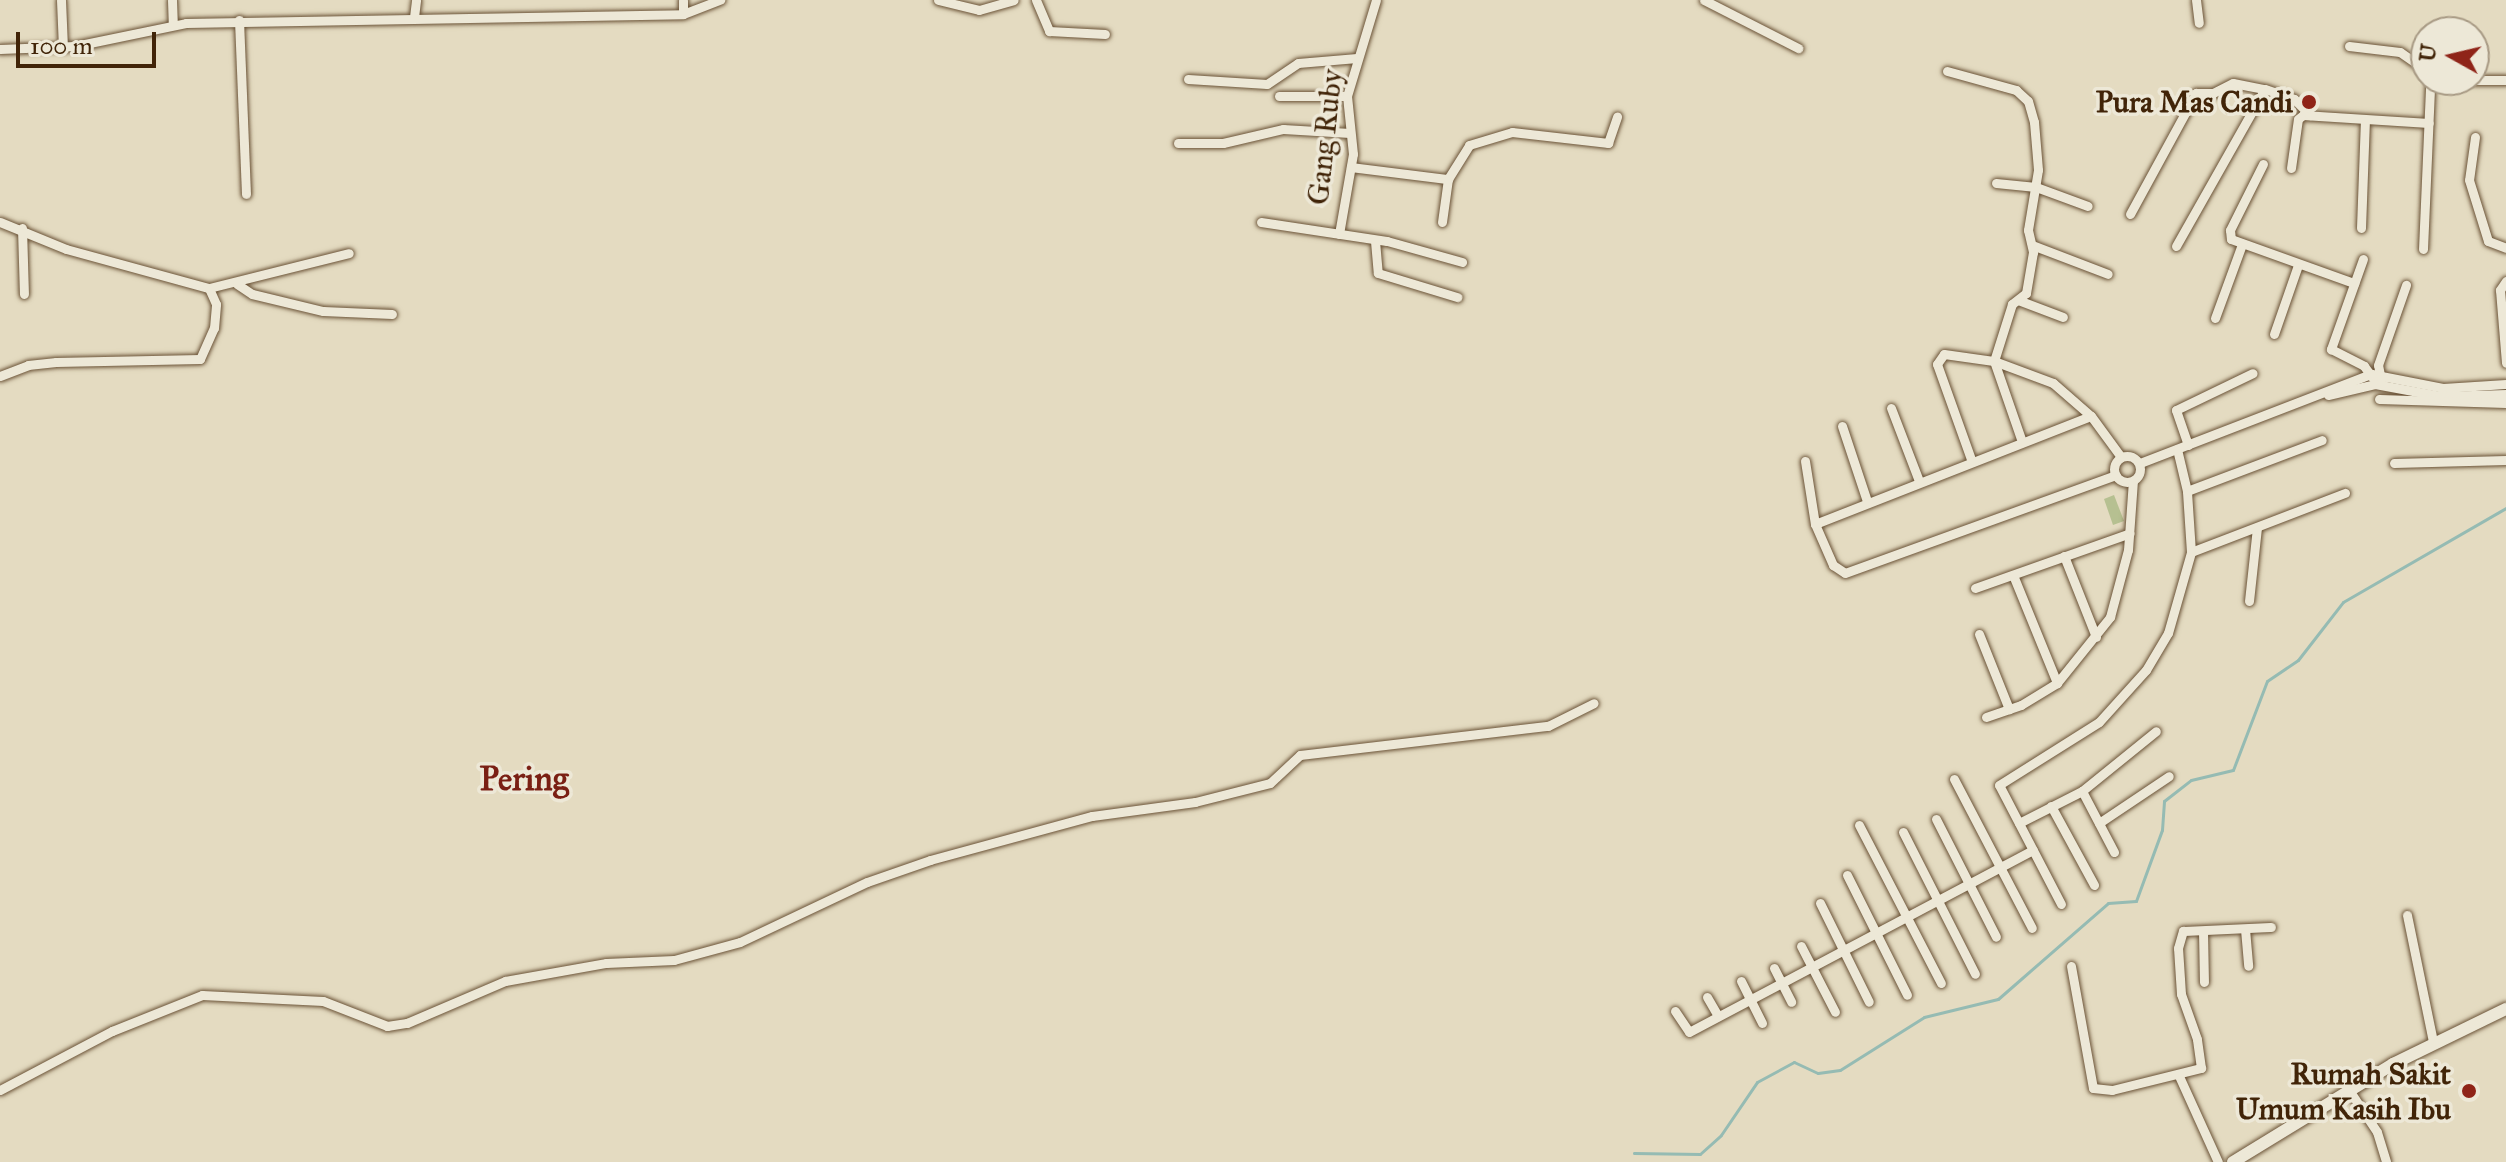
<!DOCTYPE html>
<html>
<head>
<meta charset="utf-8">
<style>
  body { margin:0 }
  #map { position:relative; width:2506px; height:1162px; overflow:hidden; background:#e4dbc1; font-family:"IM FELL Great Primer",serif }
  div>[style] { position:absolute }
  [style*='--x'] { left:calc(var(--x)*1px); top:calc(var(--y)*1px); width:calc(var(--w)*1px); rotate:calc(var(--a)*1deg) }
  .green>* { inset:0; background:#b6c091 }
  .stream>* { height:3px; margin:-1.5px; padding:0 1.5px; transform-origin:1.5px; border-radius:1.5px; background:#95bbb3 }
  .roads { filter:drop-shadow(0 0 2px #6a5236) drop-shadow(0 0 2px #6a5236) }
  .street>* { height:9px; margin:-4.5px; padding:0 4.5px; transform-origin:4.5px; border-radius:4.5px; background:#ede8d7 }
  .street>.ring { margin:-4.5px; padding:0; box-sizing:content-box; background:none; border:9px solid #ede8d7; border-radius:50% }
  .secondary>* { height:12px; margin:-6px; padding:0 6px; transform-origin:6px; border-radius:6px; background:#ede8d7 }
  .dots>* { width:22px; height:22px; translate:-50% -50%; box-sizing:border-box; border:4px solid #ede8d7; border-radius:50% }
  span { translate:-50% -50%; white-space:nowrap; text-align:center; line-height:1.15; -webkit-text-stroke:7px #ede8d7; paint-order:stroke }
  .poi-label { font-size:30px; color:#412408; font-weight:700 }
  .right { translate:-100% -50%; text-align:right }
  .street-label { font-size:30px; color:#412408 }
  .quarter-label { font-size:34px; color:#7a1f14; font-weight:700 }
  .north { position:absolute; left:2410px; top:16px; width:80px; height:80px; box-sizing:border-box; background:#ede8d7; border:2px solid #a89a84; border-radius:50%; rotate:278deg; font-size:22px; font-weight:700; line-height:32px; text-align:center; color:#412408 }
  .north::after { content:''; display:block; margin:auto; width:28px; height:36px; background:#8f2418; clip-path:polygon(50% 0,100% 100%,50% 72%,0 100%) }
  .scale { position:absolute; left:16px; top:32px; width:140px; height:36px; box-sizing:border-box; border:4px solid #412408; border-top:0; padding-left:10px; font-size:24px; line-height:28px; white-space:nowrap; color:#412408; -webkit-text-stroke:6px #ede8d7; paint-order:stroke }
</style>
</head>
<body>
<div id="map">
  <div class="green">
    <div style="clip-path:polygon(2114px 495px,2124px 521px,2113px 525px,2104px 499px)"></div>
  </div>
  <div class="stream">
    <div style="--x:1634;--y:1153;--w:66;--a:0.9"></div>
    <div style="--x:1700;--y:1154;--w:28;--a:-42"></div>
    <div style="--x:1721;--y:1135;--w:64;--a:-55.8"></div>
    <div style="--x:1757;--y:1082;--w:42;--a:-28.4"></div>
    <div style="--x:1794;--y:1062;--w:26;--a:25"></div>
    <div style="--x:1818;--y:1073;--w:22;--a:-8"></div>
    <div style="--x:1840;--y:1070;--w:99;--a:-32.2"></div>
    <div style="--x:1924;--y:1017;--w:76;--a:-13.7"></div>
    <div style="--x:1998;--y:999;--w:146;--a:-41.1"></div>
    <div style="--x:2108;--y:903;--w:28;--a:-4"></div>
    <div style="--x:2136;--y:901;--w:76;--a:-69.9"></div>
    <div style="--x:2162;--y:830;--w:29;--a:-86"></div>
    <div style="--x:2164;--y:801;--w:34;--a:-38"></div>
    <div style="--x:2191;--y:780;--w:43;--a:-13.4"></div>
    <div style="--x:2233;--y:770;--w:95;--a:-69.1"></div>
    <div style="--x:2267;--y:681;--w:37;--a:-34"></div>
    <div style="--x:2298;--y:660;--w:73;--a:-52.2"></div>
    <div style="--x:2343;--y:602;--w:188;--a:-30"></div>
  </div>
  <div class="roads">
    <div class="street">
      <div style="--x:61;--y:0;--w:48;--a:87.6"></div>
      <div style="--x:172;--y:0;--w:24;--a:88"></div>
      <div style="--x:938;--y:0;--w:42;--a:13.7"></div>
      <div style="--x:979;--y:10;--w:36;--a:-16"></div>
      <div style="--x:1036;--y:0;--w:34;--a:67"></div>
      <div style="--x:1049;--y:31;--w:56;--a:3.1"></div>
      <div style="--x:1704;--y:0;--w:106;--a:27.1"></div>
      <div style="--x:2196;--y:0;--w:23;--a:83"></div>
      <div style="--x:683;--y:14;--w:14;--a:-90"></div>
      <div style="--x:414;--y:17;--w:17;--a:-83"></div>
      <div style="--x:239;--y:20;--w:174;--a:87.7"></div>
      <div style="--x:2349;--y:46;--w:51;--a:6.7"></div>
      <div style="--x:2400;--y:52;--w:32;--a:35"></div>
      <div style="--x:0;--y:49;--w:75;--a:-2.3"></div>
      <div style="--x:75;--y:46;--w:113;--a:-11.7"></div>
      <div style="--x:186;--y:23;--w:497;--a:-1"></div>
      <div style="--x:683;--y:14;--w:40;--a:-21"></div>
      <div style="--x:1947;--y:71;--w:72;--a:15.4"></div>
      <div style="--x:2016;--y:90;--w:16;--a:43"></div>
      <div style="--x:2028;--y:101;--w:22;--a:74"></div>
      <div style="--x:2034;--y:122;--w:48;--a:85.2"></div>
      <div style="--x:2038;--y:170;--w:61;--a:99.5"></div>
      <div style="--x:2028;--y:230;--w:23;--a:77"></div>
      <div style="--x:2033;--y:252;--w:42;--a:99.7"></div>
      <div style="--x:2026;--y:293;--w:18;--a:142"></div>
      <div style="--x:2012;--y:304;--w:60;--a:107.5"></div>
      <div style="--x:1994;--y:361;--w:86;--a:70.9"></div>
      <div style="--x:1188;--y:79;--w:79;--a:3.6"></div>
      <div style="--x:1267;--y:84;--w:37;--a:-34"></div>
      <div style="--x:1298;--y:63;--w:59;--a:-4.8"></div>
      <div style="--x:2468;--y:80;--w:38;--a:0"></div>
      <div style="--x:1279;--y:96;--w:68;--a:0"></div>
      <div style="--x:2475;--y:137;--w:43;--a:97.9"></div>
      <div style="--x:2469;--y:180;--w:64;--a:72.7"></div>
      <div style="--x:2488;--y:241;--w:19;--a:21"></div>
      <div style="--x:1178;--y:143;--w:45;--a:0"></div>
      <div style="--x:1223;--y:143;--w:62;--a:-13.1"></div>
      <div style="--x:1283;--y:129;--w:67;--a:3.4"></div>
      <div style="--x:2263;--y:164;--w:74;--a:116.6"></div>
      <div style="--x:2230;--y:230;--w:9;--a:84"></div>
      <div style="--x:2231;--y:239;--w:131;--a:19.7"></div>
      <div style="--x:1351;--y:167;--w:98;--a:7.1"></div>
      <div style="--x:2291;--y:168;--w:49;--a:-81.9"></div>
      <div style="--x:2298;--y:119;--w:6;--a:-39"></div>
      <div style="--x:2303;--y:115;--w:126;--a:3.6"></div>
      <div style="--x:1996;--y:183;--w:40;--a:5.7"></div>
      <div style="--x:2036;--y:187;--w:55;--a:20.1"></div>
      <div style="--x:2130;--y:214;--w:138;--a:-61.4"></div>
      <div style="--x:2196;--y:93;--w:17;--a:0"></div>
      <div style="--x:2213;--y:93;--w:22;--a:-27"></div>
      <div style="--x:2233;--y:83;--w:33;--a:11"></div>
      <div style="--x:2265;--y:89;--w:31;--a:19"></div>
      <div style="--x:2294;--y:99;--w:23;--a:45"></div>
      <div style="--x:0;--y:222;--w:71;--a:22.2"></div>
      <div style="--x:66;--y:249;--w:148;--a:15.3"></div>
      <div style="--x:209;--y:288;--w:144;--a:-14"></div>
      <div style="--x:1261;--y:222;--w:127;--a:8.6"></div>
      <div style="--x:1387;--y:241;--w:78;--a:15.6"></div>
      <div style="--x:1442;--y:222;--w:43;--a:-82.1"></div>
      <div style="--x:1448;--y:179;--w:40;--a:-58"></div>
      <div style="--x:1469;--y:145;--w:45;--a:-16.8"></div>
      <div style="--x:1512;--y:132;--w:97;--a:6.5"></div>
      <div style="--x:1608;--y:143;--w:28;--a:-71"></div>
      <div style="--x:22;--y:228;--w:66;--a:88.3"></div>
      <div style="--x:2361;--y:228;--w:108;--a:-87.9"></div>
      <div style="--x:1339;--y:234;--w:81;--a:-80.1"></div>
      <div style="--x:1353;--y:154;--w:58;--a:-95.9"></div>
      <div style="--x:1347;--y:96;--w:100;--a:-73.2"></div>
      <div style="--x:1375;--y:241;--w:32;--a:85"></div>
      <div style="--x:1378;--y:273;--w:83;--a:16.9"></div>
      <div style="--x:2032;--y:245;--w:81;--a:20.9"></div>
      <div style="--x:2176;--y:246;--w:180;--a:-60.5"></div>
      <div style="--x:2423;--y:249;--w:163;--a:-87.5"></div>
      <div style="--x:2430;--y:86;--w:8;--a:-45"></div>
      <div style="--x:2363;--y:259;--w:96;--a:109.6"></div>
      <div style="--x:2331;--y:349;--w:37;--a:27"></div>
      <div style="--x:2364;--y:366;--w:14;--a:54"></div>
      <div style="--x:2506;--y:281;--w:11;--a:124"></div>
      <div style="--x:2500;--y:290;--w:73;--a:85.3"></div>
      <div style="--x:237;--y:284;--w:18;--a:34"></div>
      <div style="--x:252;--y:294;--w:73;--a:13.5"></div>
      <div style="--x:323;--y:311;--w:69;--a:2.5"></div>
      <div style="--x:2018;--y:300;--w:48;--a:20.7"></div>
      <div style="--x:2215;--y:318;--w:76;--a:-69.9"></div>
      <div style="--x:2274;--y:334;--w:73;--a:-70.8"></div>
      <div style="--x:0;--y:376;--w:30;--a:-21"></div>
      <div style="--x:28;--y:365;--w:28;--a:-6"></div>
      <div style="--x:56;--y:362;--w:144;--a:-1.2"></div>
      <div style="--x:200;--y:359;--w:34;--a:-66"></div>
      <div style="--x:214;--y:328;--w:24;--a:-85"></div>
      <div style="--x:216;--y:304;--w:17;--a:-114"></div>
      <div style="--x:2381;--y:380;--w:15;--a:-101"></div>
      <div style="--x:2378;--y:365;--w:85;--a:-70.7"></div>
      <div style="--x:2328;--y:395;--w:48;--a:-13.2"></div>
      <div style="--x:2375;--y:384;--w:66;--a:10.5"></div>
      <div style="--x:2440;--y:396;--w:66;--a:-1.7"></div>
      <div style="--x:2379;--y:399;--w:127;--a:1.8"></div>
      <div style="--x:1891;--y:408;--w:78;--a:69"></div>
      <div style="--x:1842;--y:426;--w:79;--a:71.6"></div>
      <div style="--x:2188;--y:445;--w:37;--a:-109"></div>
      <div style="--x:2176;--y:410;--w:85;--a:-25.7"></div>
      <div class="ring" style="left:2114px;top:456px;width:17px;height:17px"></div>
      <div style="--x:1805;--y:461;--w:64;--a:81"></div>
      <div style="--x:1815;--y:524;--w:45;--a:66.3"></div>
      <div style="--x:1833;--y:565;--w:14;--a:34"></div>
      <div style="--x:1845;--y:573;--w:288;--a:-19.9"></div>
      <div style="--x:1972;--y:462;--w:104;--a:-109.7"></div>
      <div style="--x:1937;--y:364;--w:12;--a:-55"></div>
      <div style="--x:1944;--y:354;--w:50;--a:8"></div>
      <div style="--x:1994;--y:361;--w:63;--a:20.4"></div>
      <div style="--x:2053;--y:383;--w:50;--a:41"></div>
      <div style="--x:2091;--y:416;--w:51;--a:53.8"></div>
      <div style="--x:2140;--y:463;--w:248;--a:-21.1"></div>
      <div style="--x:2371;--y:374;--w:73;--a:11"></div>
      <div style="--x:2443;--y:388;--w:63;--a:-3.6"></div>
      <div style="--x:2394;--y:463;--w:112;--a:-1.5"></div>
      <div style="--x:2187;--y:491;--w:144;--a:-20.7"></div>
      <div style="--x:1815;--y:524;--w:296;--a:-21.4"></div>
      <div style="--x:2191;--y:552;--w:165;--a:-21"></div>
      <div style="--x:2064;--y:556;--w:87;--a:68.4"></div>
      <div style="--x:2013;--y:575;--w:117;--a:67.8"></div>
      <div style="--x:1975;--y:588;--w:164;--a:-19.5"></div>
      <div style="--x:2249;--y:601;--w:74;--a:-83.8"></div>
      <div style="--x:1979;--y:634;--w:81;--a:68.2"></div>
      <div style="--x:1986;--y:717;--w:37;--a:-19"></div>
      <div style="--x:2021;--y:705;--w:42;--a:-31.4"></div>
      <div style="--x:2057;--y:683;--w:85;--a:-51.2"></div>
      <div style="--x:2110;--y:617;--w:69;--a:-75"></div>
      <div style="--x:2128;--y:550;--w:69;--a:-85.9"></div>
      <div style="--x:1954;--y:779;--w:168;--a:62.4"></div>
      <div style="--x:2082;--y:791;--w:69;--a:62.3"></div>
      <div style="--x:2051;--y:806;--w:90;--a:61.4"></div>
      <div style="--x:1936;--y:819;--w:132;--a:63"></div>
      <div style="--x:2019;--y:823;--w:71;--a:-26.9"></div>
      <div style="--x:2082;--y:791;--w:95;--a:-39"></div>
      <div style="--x:2099;--y:823;--w:84;--a:-33.9"></div>
      <div style="--x:1859;--y:825;--w:178;--a:62.6"></div>
      <div style="--x:1903;--y:832;--w:159;--a:63.1"></div>
      <div style="--x:1847;--y:875;--w:134;--a:63.4"></div>
      <div style="--x:1820;--y:903;--w:110;--a:63.7"></div>
      <div style="--x:2061;--y:904;--w:134;--a:-117.5"></div>
      <div style="--x:1999;--y:785;--w:118;--a:-32.2"></div>
      <div style="--x:2099;--y:722;--w:70;--a:-47.9"></div>
      <div style="--x:2146;--y:670;--w:43;--a:-59.3"></div>
      <div style="--x:2168;--y:633;--w:84;--a:-74.1"></div>
      <div style="--x:2191;--y:552;--w:61;--a:-93.8"></div>
      <div style="--x:2187;--y:491;--w:43;--a:-103.4"></div>
      <div style="--x:2407;--y:915;--w:130;--a:78.4"></div>
      <div style="--x:2245;--y:929;--w:37;--a:85"></div>
      <div style="--x:2203;--y:931;--w:51;--a:88.9"></div>
      <div style="--x:1801;--y:946;--w:74;--a:62.7"></div>
      <div style="--x:2071;--y:966;--w:124;--a:79.8"></div>
      <div style="--x:2093;--y:1088;--w:19;--a:6"></div>
      <div style="--x:2112;--y:1090;--w:92;--a:-13.9"></div>
      <div style="--x:2201;--y:1068;--w:29;--a:-98"></div>
      <div style="--x:2197;--y:1039;--w:48;--a:-109.6"></div>
      <div style="--x:2181;--y:994;--w:46;--a:-93.7"></div>
      <div style="--x:2178;--y:948;--w:18;--a:-74"></div>
      <div style="--x:2183;--y:931;--w:88;--a:-2.6"></div>
      <div style="--x:1774;--y:968;--w:38;--a:63"></div>
      <div style="--x:1741;--y:981;--w:47;--a:63.4"></div>
      <div style="--x:1707;--y:997;--w:22;--a:60"></div>
      <div style="--x:1675;--y:1011;--w:25;--a:56"></div>
      <div style="--x:1689;--y:1032;--w:389;--a:-27.9"></div>
      <div style="--x:2179;--y:1076;--w:94;--a:65.6"></div>
      <div style="--x:0;--y:1090;--w:127;--a:-27.8"></div>
      <div style="--x:112;--y:1031;--w:97;--a:-21.8"></div>
      <div style="--x:202;--y:995;--w:121;--a:2.8"></div>
      <div style="--x:323;--y:1001;--w:69;--a:21.3"></div>
      <div style="--x:387;--y:1026;--w:20;--a:-9"></div>
      <div style="--x:407;--y:1023;--w:107;--a:-23.2"></div>
      <div style="--x:505;--y:981;--w:103;--a:-10.1"></div>
      <div style="--x:606;--y:963;--w:68;--a:-2.5"></div>
      <div style="--x:674;--y:960;--w:68;--a:-15.3"></div>
      <div style="--x:740;--y:942;--w:140;--a:-25.3"></div>
      <div style="--x:867;--y:882;--w:67;--a:-19.2"></div>
      <div style="--x:930;--y:860;--w:168;--a:-15.2"></div>
      <div style="--x:1092;--y:816;--w:104;--a:-7.7"></div>
      <div style="--x:1195;--y:802;--w:77;--a:-14.2"></div>
      <div style="--x:1270;--y:783;--w:41;--a:-43"></div>
      <div style="--x:1300;--y:755;--w:250;--a:-6.7"></div>
      <div style="--x:1548;--y:726;--w:51;--a:-26.6"></div>
      <div style="--x:2349;--y:1090;--w:50;--a:56.3"></div>
      <div style="--x:2377;--y:1132;--w:31;--a:73"></div>
    </div>
    <div class="secondary">
      <div style="--x:2233;--y:1162;--w:188;--a:-31.5"></div>
      <div style="--x:2393;--y:1064;--w:126;--a:-26"></div>
    </div>
  </div>
  <div class="dots">
    <div style="left:2309px;top:102px;background:#8f2418"></div>
    <div style="left:2469px;top:1091px;background:#8f2418"></div>
  </div>
  <div class="poi-label">
    <span class="right" style="left:2293px;top:102px">Pura Mas Candi</span>
    <span class="right" style="left:2451px;top:1091px">Rumah Sakit<br>Umum Kasih Ibu</span>
  </div>
  <div class="street-label">
    <span style="left:1325px;top:137px;rotate:-84deg">Gang Ruby</span>
  </div>
  <div class="quarter-label">
    <span style="left:524px;top:779px">Pering</span>
  </div>
  <div class="north">U</div>
  <div class="scale">100 m</div>
</div>
</body>
</html>
